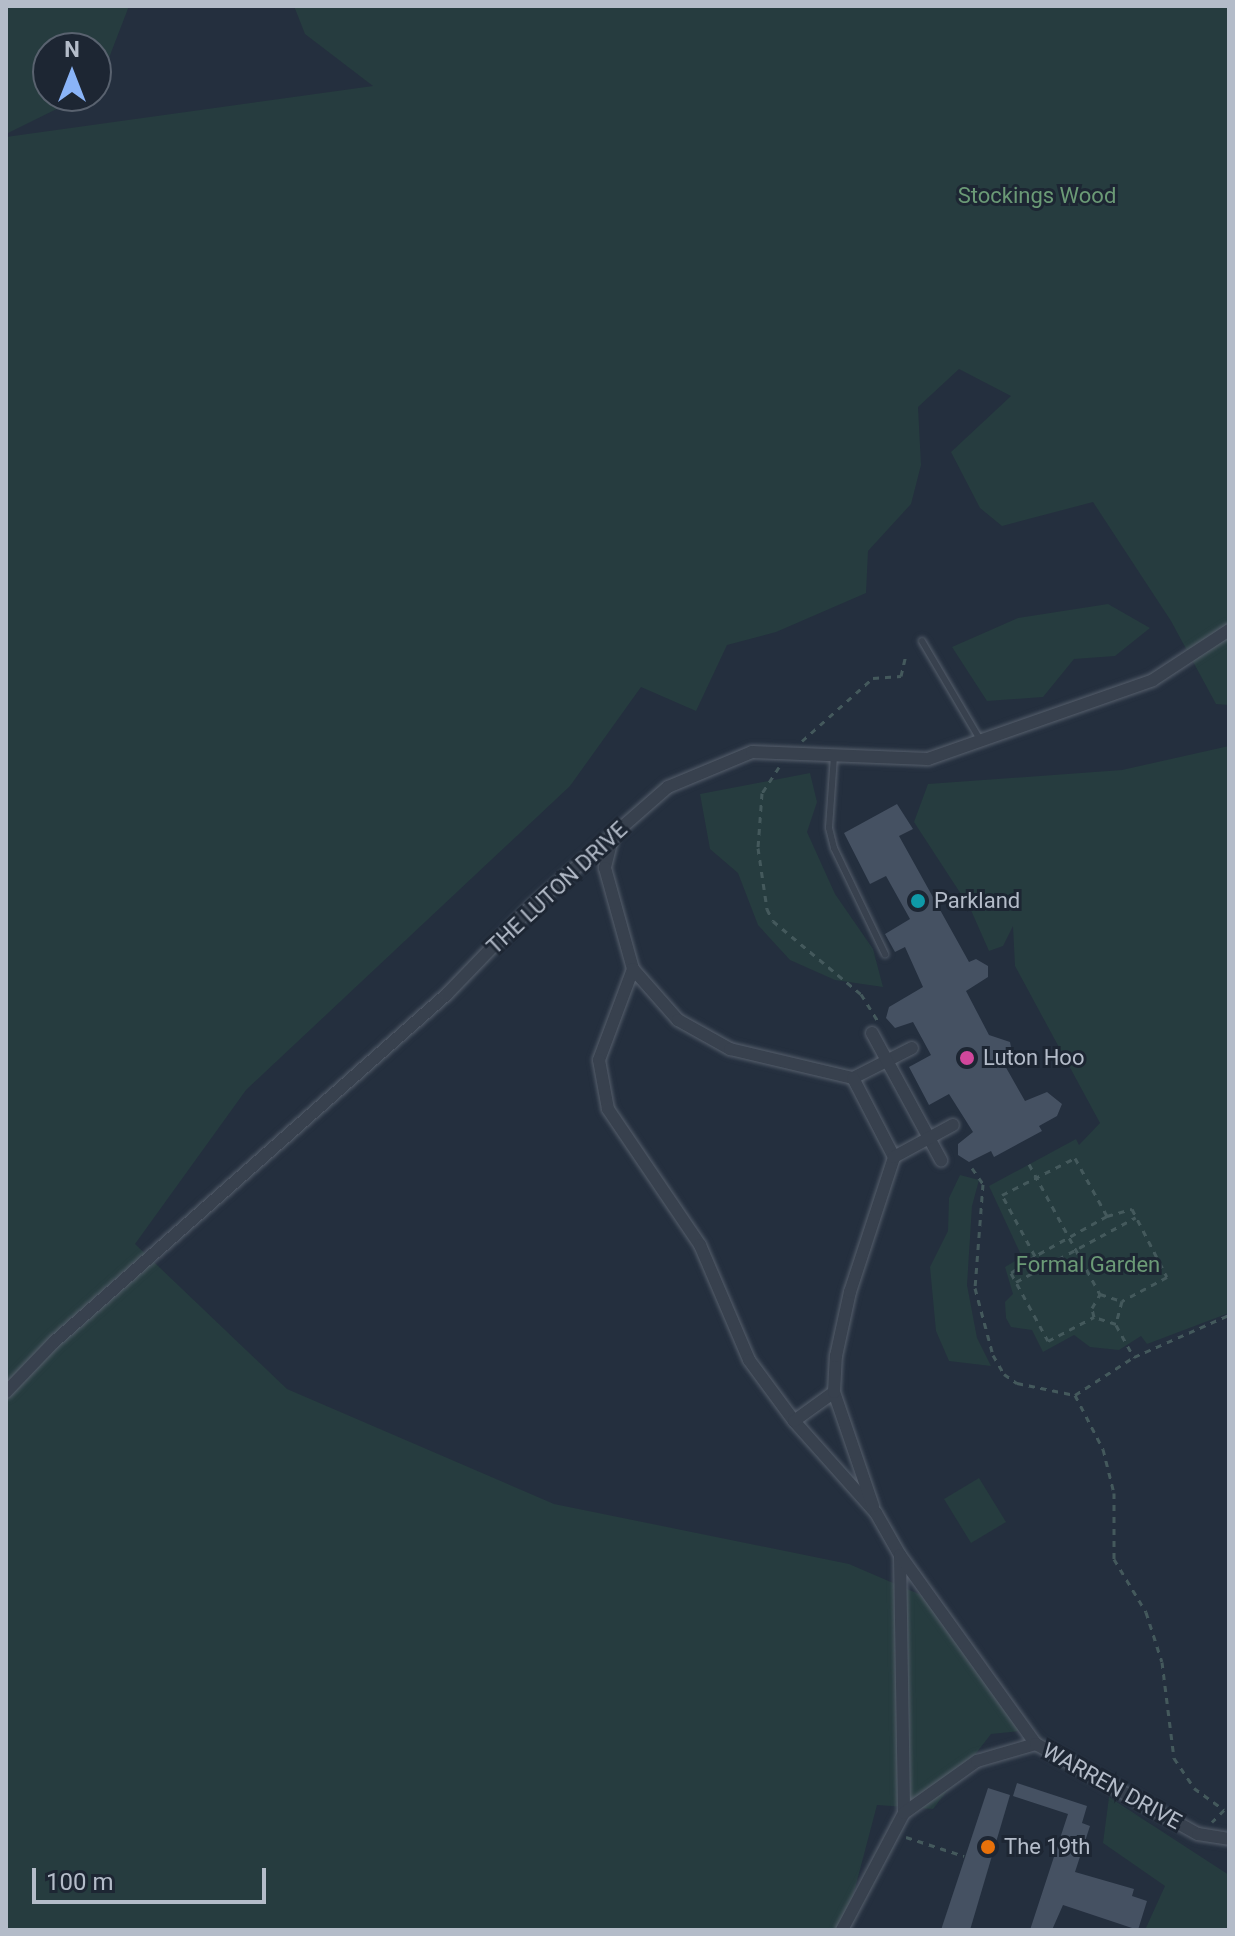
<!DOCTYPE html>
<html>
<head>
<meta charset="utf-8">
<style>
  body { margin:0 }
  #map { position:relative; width:1235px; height:1936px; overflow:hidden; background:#242f3e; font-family:Roboto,sans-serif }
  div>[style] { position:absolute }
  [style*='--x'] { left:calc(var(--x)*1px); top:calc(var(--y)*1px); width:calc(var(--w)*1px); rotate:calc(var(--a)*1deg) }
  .green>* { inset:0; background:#263c3f }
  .building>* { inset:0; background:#455162 }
  .path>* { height:3px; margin-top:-1.5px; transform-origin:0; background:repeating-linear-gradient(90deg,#44595c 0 6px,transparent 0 12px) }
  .roads { filter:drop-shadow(0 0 2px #565f6c) drop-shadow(0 0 2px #565f6c) }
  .service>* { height:6px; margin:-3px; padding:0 3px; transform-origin:3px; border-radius:3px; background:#38414e }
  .minor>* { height:12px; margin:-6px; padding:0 6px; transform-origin:6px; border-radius:6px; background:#38414e }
  .dots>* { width:22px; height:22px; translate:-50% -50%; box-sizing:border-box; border:4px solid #1d2633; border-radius:50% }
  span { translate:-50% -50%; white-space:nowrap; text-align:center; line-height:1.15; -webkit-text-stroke:6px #1d2633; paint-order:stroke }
  .park-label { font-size:22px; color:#6b9a76 }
  .street-label { font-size:22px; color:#b4bcc9 }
  .poi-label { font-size:22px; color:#b4bcc9 }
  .left { translate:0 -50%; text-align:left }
  .frame { position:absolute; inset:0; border:8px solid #b4bcc9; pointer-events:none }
  .north { position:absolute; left:32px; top:32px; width:80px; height:80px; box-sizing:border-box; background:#1d2633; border:2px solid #59626f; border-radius:50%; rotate:0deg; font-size:22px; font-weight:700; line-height:32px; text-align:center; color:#b4bcc9 }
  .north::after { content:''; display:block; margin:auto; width:28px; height:36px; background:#8ab4f8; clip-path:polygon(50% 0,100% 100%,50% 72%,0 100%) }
  .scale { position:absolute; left:32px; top:1868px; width:234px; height:36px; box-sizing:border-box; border:4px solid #b4bcc9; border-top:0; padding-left:10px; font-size:24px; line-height:28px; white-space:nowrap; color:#b4bcc9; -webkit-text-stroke:6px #1d2633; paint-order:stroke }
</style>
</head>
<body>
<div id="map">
  <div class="green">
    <div style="clip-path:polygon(6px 6px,129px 6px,97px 89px,96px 48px,48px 48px,48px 96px,83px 96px,6px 134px)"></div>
    <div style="clip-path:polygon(294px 6px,1229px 6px,1229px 705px,1216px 704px,1171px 621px,1093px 502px,1002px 526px,980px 508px,951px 452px,1011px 396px,959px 369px,918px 407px,921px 465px,911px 504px,868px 551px,866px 593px,776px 632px,727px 645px,696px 711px,641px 687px,570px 786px,246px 1090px,135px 1244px,287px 1389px,554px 1504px,849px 1564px,921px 1595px,1029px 1730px,991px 1734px,933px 1809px,877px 1805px,844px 1930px,6px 1930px,6px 137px,373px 86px,305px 34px)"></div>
    <div style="clip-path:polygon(1108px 604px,1150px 628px,1115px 656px,1074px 659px,1043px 697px,987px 701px,952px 647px,1018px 618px)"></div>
    <div style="clip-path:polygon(1229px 746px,1229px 1313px,1147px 1344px,1141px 1336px,1119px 1350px,1090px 1347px,1074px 1335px,1043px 1352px,1032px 1330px,1011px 1327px,1006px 1318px,1005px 1302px,1013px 1294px,1005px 1267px,1022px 1257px,989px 1186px,1076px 1139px,1079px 1145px,1100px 1123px,1015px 966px,1013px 926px,1003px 946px,989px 951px,970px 908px,914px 822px,928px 784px,1122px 770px)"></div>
    <div style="clip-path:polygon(810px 773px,817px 802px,807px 832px,835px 894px,873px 949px,883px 987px,835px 980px,790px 960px,758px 925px,738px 873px,710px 849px,700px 794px)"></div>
    <div style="clip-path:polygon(960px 1175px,979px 1180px,972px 1206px,967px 1285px,977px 1338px,991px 1366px,949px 1361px,936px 1331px,930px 1267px,948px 1231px,949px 1198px)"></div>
    <div style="clip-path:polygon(979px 1478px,1006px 1522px,971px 1543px,944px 1499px)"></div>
    <div style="clip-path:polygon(1109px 1797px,1229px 1875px,1229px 1930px,1145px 1930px,1165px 1886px,1103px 1843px)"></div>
  </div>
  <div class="building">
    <div style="clip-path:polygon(897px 804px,913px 829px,899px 836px,969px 962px,976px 959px,988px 966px,988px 977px,966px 991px,989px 1035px,1010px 1042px,1012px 1052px,1004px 1064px,1025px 1101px,1047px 1092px,1062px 1104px,1057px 1116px,1039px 1126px,1042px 1131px,994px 1157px,991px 1151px,969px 1162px,958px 1155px,958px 1144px,973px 1132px,949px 1094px,929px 1105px,909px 1067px,931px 1055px,913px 1022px,895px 1028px,886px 1018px,889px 1007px,923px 987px,905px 947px,895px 952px,885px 934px,910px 919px,886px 876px,870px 884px,844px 833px)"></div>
    <div style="clip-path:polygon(1017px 1783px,1087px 1806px,1082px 1823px,1090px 1826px,1075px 1872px,1134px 1889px,1132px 1896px,1147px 1901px,1138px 1930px,1063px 1905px,1052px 1930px,1030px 1930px,1068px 1814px,1013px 1796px)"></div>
    <div style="clip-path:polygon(988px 1788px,1010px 1795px,970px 1930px,941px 1930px)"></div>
  </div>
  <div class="path">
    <div style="--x:802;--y:741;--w:95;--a:-41.6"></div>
    <div style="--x:873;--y:678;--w:28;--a:-4"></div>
    <div style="--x:901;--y:676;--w:22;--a:-77"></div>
    <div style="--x:779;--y:767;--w:31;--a:123"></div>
    <div style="--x:762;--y:793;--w:55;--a:94.2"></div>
    <div style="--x:758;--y:848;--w:62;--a:81.6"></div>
    <div style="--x:767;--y:909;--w:13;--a:63"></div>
    <div style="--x:773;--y:921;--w:114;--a:39.7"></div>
    <div style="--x:861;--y:994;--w:32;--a:58"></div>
    <div style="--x:1075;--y:1158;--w:66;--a:61.1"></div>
    <div style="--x:1107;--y:1216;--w:82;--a:150.9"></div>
    <div style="--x:1035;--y:1256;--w:69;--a:-118.4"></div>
    <div style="--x:1002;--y:1195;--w:82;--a:-26.9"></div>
    <div style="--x:1029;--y:1164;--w:148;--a:61.4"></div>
    <div style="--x:972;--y:1168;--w:19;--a:55"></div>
    <div style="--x:983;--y:1184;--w:104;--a:94.4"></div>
    <div style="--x:975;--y:1288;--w:69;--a:75"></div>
    <div style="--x:993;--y:1355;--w:22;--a:60"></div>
    <div style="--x:1004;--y:1374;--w:16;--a:35"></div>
    <div style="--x:1017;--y:1383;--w:59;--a:11.7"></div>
    <div style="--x:1075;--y:1395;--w:61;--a:62.6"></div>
    <div style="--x:1103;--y:1449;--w:45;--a:76"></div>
    <div style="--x:1114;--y:1493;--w:66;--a:90"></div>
    <div style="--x:1114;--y:1559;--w:62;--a:58.9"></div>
    <div style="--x:1146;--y:1612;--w:52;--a:72.3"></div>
    <div style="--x:1162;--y:1662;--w:97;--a:82.9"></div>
    <div style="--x:1174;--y:1758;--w:36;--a:56"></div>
    <div style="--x:1194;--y:1788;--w:37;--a:36"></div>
    <div style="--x:1224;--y:1810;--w:17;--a:135"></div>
    <div style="--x:1107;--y:1216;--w:26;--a:-16"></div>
    <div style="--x:1132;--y:1209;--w:76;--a:62.8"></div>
    <div style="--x:1167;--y:1277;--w:51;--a:151.9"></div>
    <div style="--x:1035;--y:1256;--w:29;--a:145"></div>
    <div style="--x:1011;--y:1273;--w:77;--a:61.4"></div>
    <div style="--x:1048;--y:1341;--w:52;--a:-27.6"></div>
    <div style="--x:1094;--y:1317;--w:9;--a:-103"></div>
    <div style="--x:1092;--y:1308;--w:16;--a:-60"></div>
    <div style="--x:1100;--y:1294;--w:23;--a:18"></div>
    <div style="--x:1122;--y:1301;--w:24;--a:105"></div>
    <div style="--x:1116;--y:1324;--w:23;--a:-162"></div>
    <div style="--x:1016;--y:1282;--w:136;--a:-28.4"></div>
    <div style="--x:1116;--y:1325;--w:37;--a:61"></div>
    <div style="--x:1075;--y:1395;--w:70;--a:-32.8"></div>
    <div style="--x:1134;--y:1357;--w:104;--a:-23.9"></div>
    <div style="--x:906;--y:1837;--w:61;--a:18.1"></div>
  </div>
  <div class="roads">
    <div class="service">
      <div style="--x:922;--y:641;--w:116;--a:59.5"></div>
      <div style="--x:834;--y:756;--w:72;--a:94"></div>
      <div style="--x:829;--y:828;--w:21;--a:76"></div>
      <div style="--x:834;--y:848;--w:118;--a:64.3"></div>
    </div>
    <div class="minor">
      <div style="--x:613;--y:835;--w:34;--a:104"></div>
      <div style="--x:605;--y:868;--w:105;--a:74.5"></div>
      <div style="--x:633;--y:969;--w:97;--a:110.5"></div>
      <div style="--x:599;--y:1060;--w:50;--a:79.6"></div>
      <div style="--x:608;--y:1109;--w:164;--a:55.9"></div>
      <div style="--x:700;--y:1245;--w:125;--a:66.9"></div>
      <div style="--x:749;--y:1360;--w:76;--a:53.6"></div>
      <div style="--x:794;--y:1421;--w:123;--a:48.3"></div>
      <div style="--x:876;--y:1513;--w:48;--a:60.3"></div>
      <div style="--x:900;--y:1555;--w:258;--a:89.1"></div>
      <div style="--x:633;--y:969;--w:68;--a:48.6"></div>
      <div style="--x:678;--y:1020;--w:60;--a:29.1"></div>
      <div style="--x:730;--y:1049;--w:126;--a:13.3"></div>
      <div style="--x:853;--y:1078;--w:66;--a:-27"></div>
      <div style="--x:872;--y:1033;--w:145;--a:61.5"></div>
      <div style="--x:853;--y:1078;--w:89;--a:62.6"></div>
      <div style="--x:6;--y:1392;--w:69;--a:-46.2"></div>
      <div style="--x:54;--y:1342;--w:525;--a:-41.52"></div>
      <div style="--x:447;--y:994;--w:124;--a:-46"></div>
      <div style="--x:533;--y:905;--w:179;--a:-41.2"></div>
      <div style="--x:668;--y:787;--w:91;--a:-22.6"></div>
      <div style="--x:752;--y:752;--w:176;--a:2.3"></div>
      <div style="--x:928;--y:759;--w:238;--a:-19.3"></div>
      <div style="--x:1153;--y:680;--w:91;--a:-33.3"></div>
      <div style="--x:794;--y:1421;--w:49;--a:-35.9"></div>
      <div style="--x:873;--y:1506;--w:120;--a:-108.9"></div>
      <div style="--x:834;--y:1392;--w:36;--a:-87"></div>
      <div style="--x:836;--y:1356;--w:66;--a:-77.7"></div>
      <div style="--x:850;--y:1292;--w:142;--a:-71.9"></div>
      <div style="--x:894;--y:1157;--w:67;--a:-28.5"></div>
      <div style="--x:900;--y:1555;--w:233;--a:54.3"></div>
      <div style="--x:842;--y:1930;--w:132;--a:-62.1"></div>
      <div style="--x:904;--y:1813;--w:90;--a:-35.5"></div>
      <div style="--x:977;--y:1761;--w:61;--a:-16.1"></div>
      <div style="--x:1036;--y:1744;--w:185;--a:29.1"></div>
      <div style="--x:1198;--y:1834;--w:31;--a:9"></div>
    </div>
  </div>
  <div class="dots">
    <div style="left:918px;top:901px;background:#0f9aa8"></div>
    <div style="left:967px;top:1058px;background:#d1479c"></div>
    <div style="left:988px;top:1847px;background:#e8710a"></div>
  </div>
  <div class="park-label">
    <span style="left:1037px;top:196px">Stockings Wood</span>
    <span style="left:1088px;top:1265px">Formal Garden</span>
  </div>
  <div class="street-label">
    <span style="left:557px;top:888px;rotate:-43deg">THE LUTON DRIVE</span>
    <span style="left:1112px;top:1786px;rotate:29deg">WARREN DRIVE</span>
  </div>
  <div class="poi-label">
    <span class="left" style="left:934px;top:901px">Parkland</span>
    <span class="left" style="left:983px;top:1058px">Luton Hoo</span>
    <span class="left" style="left:1004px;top:1847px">The 19th</span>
  </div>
  <div class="frame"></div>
  <div class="north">N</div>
  <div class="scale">100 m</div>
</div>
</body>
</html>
